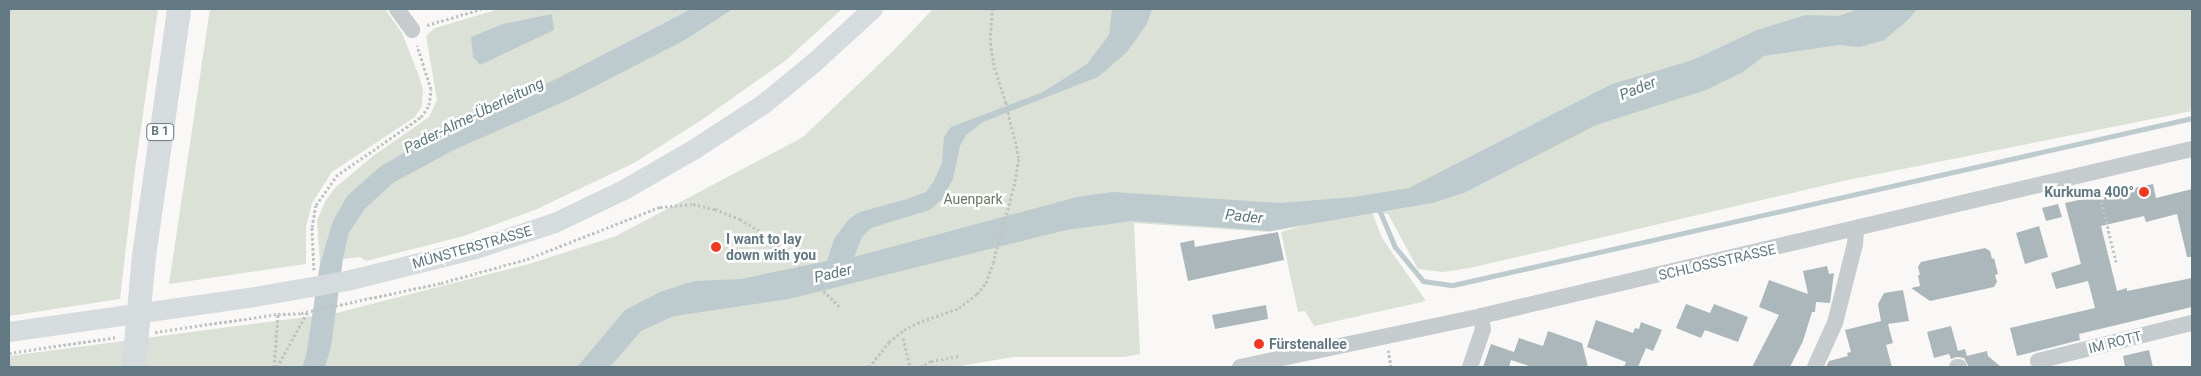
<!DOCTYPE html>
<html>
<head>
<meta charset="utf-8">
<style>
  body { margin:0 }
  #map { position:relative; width:2201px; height:376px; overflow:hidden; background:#f9f8f6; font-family:Roboto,sans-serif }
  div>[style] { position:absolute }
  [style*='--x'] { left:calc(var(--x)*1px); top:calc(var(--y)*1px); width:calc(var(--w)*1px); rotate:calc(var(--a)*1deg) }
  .green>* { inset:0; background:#dbe1d6 }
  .water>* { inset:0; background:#bdcbce }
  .stream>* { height:5px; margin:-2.5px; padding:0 2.5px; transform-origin:2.5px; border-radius:2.5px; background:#bdcbce }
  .building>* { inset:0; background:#acb7bb }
  .path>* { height:3px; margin-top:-1.5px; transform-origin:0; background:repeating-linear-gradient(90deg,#bfc3c4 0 2.5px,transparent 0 5px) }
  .minor>* { height:16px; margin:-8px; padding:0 8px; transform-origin:8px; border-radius:8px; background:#c6cbce }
  .major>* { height:20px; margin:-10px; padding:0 10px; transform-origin:10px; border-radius:10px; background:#d6dbde }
  .highway>* { height:24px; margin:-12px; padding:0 12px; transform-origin:12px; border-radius:12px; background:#d6dbde }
  .dots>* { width:14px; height:14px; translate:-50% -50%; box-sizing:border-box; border:2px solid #fff; border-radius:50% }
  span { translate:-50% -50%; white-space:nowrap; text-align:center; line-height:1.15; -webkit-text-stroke:5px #fff; paint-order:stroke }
  .shield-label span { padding:1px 4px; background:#fff; border:1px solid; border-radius:4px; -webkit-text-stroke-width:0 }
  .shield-label { font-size:12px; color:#627883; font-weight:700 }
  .poi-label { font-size:14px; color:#627883; font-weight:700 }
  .right { translate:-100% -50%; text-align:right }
  .left { translate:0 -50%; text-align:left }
  .park-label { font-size:14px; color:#687a61 }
  .street-label { font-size:14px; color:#627883 }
  .water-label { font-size:15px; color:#5d777d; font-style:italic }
  .frame { position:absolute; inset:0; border:10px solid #627883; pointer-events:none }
</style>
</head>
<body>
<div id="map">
  <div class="green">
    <div style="clip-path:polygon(9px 9px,158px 9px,135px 170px,120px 299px,9px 316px)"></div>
    <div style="clip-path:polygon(210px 9px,385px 9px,402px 33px,419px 76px,423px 89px,422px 106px,415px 117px,332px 172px,312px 203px,306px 227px,306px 264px,169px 284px)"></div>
    <div style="clip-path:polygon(499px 9px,691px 9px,554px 80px,447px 128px,332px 223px,320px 264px,317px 220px,326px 200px,336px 187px,373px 156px,429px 117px,437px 100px,426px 36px,435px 28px)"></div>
    <div style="clip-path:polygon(733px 9px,842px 9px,785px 61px,703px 119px,634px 163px,537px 209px,464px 236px,366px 261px,360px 257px,343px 259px,349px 233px,365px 209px,393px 183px,456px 149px,685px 40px)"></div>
    <div style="clip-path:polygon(933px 9px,2192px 9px,2192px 111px,1843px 181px,1470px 268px,1443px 272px,1418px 269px,1388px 214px,1372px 212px,1382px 238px,1426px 301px,1314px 326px,1305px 311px,1298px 312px,1281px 232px,1304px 225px,1269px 232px,1134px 223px,1140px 354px,1125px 357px,1013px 357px,955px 367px,9px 367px,9px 356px,336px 313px,529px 264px,616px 236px,803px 137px,894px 50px)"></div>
  </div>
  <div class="water">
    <div style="clip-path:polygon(691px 9px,733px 9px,685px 40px,572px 98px,456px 149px,393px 183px,365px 209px,349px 233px,343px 259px,331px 347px,325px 367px,302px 367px,306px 356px,320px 264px,332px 223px,347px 196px,381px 166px,447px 128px,554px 80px)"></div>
    <div style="clip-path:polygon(1112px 9px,1152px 9px,1147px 24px,1126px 53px,1098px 77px,983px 122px,966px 135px,960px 146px,953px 179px,942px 199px,930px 210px,871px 228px,862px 237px,854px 257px,1077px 197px,1113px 192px,1280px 203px,1354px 197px,1409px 188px,1612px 84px,1693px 60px,1757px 30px,1806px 15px,1839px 16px,1858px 9px,1917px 9px,1908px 20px,1884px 40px,1860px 47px,1838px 45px,1764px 56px,1743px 72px,1706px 90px,1596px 125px,1464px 193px,1432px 203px,1270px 231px,1132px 221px,1066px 230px,789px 299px,674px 316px,641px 331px,610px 367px,577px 367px,625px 310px,660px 292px,694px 281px,741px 279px,827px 261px,834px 239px,849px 219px,860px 212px,907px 199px,926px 192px,934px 181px,942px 163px,944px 137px,951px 127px,1043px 92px,1087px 64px,1109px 35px)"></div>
    <div style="clip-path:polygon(552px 14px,554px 30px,480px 65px,473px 57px,471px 37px,503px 24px)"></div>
  </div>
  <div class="stream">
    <div style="--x:1380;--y:205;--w:7;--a:90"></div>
    <div style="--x:1380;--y:212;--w:38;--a:67"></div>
    <div style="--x:1395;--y:247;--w:44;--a:50.5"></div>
    <div style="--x:1423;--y:281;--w:30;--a:8"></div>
    <div style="--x:1453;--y:285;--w:758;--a:-12.73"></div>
  </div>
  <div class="building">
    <div style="clip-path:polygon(2153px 184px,2156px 198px,2192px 189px,2192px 257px,2187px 257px,2177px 214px,2146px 222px,2144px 216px,2101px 226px,2117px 291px,2127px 288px,2127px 291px,2192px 278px,2192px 307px,2079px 334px,2080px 340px,2017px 356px,2010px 328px,2095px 308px,2088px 281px,2056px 289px,2051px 273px,2081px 264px,2065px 203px)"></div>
    <div style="clip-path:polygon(2058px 204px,2062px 217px,2046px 221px,2042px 208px)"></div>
    <div style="clip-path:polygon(2039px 226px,2048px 257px,2025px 264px,2016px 233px)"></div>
    <div style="clip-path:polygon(1278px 232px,1284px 260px,1188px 281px,1180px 243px,1194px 240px,1195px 247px)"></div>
    <div style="clip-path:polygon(1985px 248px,1990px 251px,1992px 259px,1994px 258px,1998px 274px,1995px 275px,1997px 282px,1994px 287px,1930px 301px,1911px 288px,1920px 286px,1918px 275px,1920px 275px,1918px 267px,1921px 262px)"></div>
    <div style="clip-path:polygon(1827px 266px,1829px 274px,1834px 273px,1830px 303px,1816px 302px,1815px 312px,1812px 312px,1803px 341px,1790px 367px,1752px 367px,1779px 315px,1759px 307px,1769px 280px,1808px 294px,1803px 271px)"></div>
    <div style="clip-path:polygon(1903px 290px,1909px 321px,1888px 324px,1893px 343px,1886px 345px,1892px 367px,1826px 367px,1829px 361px,1848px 356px,1847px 353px,1851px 352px,1845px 330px,1881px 321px,1878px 304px,1884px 293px)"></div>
    <div style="clip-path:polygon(1686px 304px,1710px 313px,1714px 304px,1748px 317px,1738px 342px,1705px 330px,1701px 338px,1676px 328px)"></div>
    <div style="clip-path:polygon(1266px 305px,1268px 319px,1215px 329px,1212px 315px)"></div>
    <div style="clip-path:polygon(1596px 320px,1633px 333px,1635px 328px,1639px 329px,1641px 322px,1662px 330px,1653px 351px,1646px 348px,1638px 367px,1624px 367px,1626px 362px,1587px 347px)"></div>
    <div style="clip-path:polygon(1951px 326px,1958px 351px,1965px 349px,1967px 356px,1987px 351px,1988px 356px,2001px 367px,1969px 367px,1964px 358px,1957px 357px,1951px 359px,1949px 354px,1952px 353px,1934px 358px,1927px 332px)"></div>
    <div style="clip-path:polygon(1548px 331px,1582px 343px,1588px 367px,1532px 367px,1511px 360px,1509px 367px,1483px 367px,1491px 344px,1514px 352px,1519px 338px,1543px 346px)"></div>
    <div style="clip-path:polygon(2149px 350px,2153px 367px,2125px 367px,2123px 356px)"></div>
  </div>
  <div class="path">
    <div style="--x:427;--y:25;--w:56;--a:-16.5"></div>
    <div style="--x:2098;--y:187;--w:77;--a:76.5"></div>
    <div style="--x:314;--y:270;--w:43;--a:-92.7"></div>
    <div style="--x:312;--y:227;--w:22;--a:-80"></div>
    <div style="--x:316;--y:205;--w:35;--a:-55"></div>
    <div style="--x:336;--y:176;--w:103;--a:-34.8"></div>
    <div style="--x:421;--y:117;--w:14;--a:-56"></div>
    <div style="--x:429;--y:105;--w:16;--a:-83"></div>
    <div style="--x:431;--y:89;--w:46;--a:-107.7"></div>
    <div style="--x:155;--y:332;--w:124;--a:-8.3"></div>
    <div style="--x:278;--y:314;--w:23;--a:-2"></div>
    <div style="--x:301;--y:313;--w:143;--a:-12.1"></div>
    <div style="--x:441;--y:283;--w:89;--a:-15.6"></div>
    <div style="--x:527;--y:259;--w:143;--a:-21.4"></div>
    <div style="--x:660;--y:207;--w:33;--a:-5"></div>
    <div style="--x:693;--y:204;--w:23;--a:13"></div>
    <div style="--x:715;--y:209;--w:27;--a:22"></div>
    <div style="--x:740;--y:219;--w:31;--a:32"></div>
    <div style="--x:766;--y:235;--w:102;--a:44.2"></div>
    <div style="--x:903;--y:338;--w:30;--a:76"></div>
    <div style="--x:1388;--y:350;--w:17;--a:80"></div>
    <div style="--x:9;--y:353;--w:109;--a:-8.4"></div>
    <div style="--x:274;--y:367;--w:53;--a:-85.7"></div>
    <div style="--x:277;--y:367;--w:64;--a:-61"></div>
    <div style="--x:869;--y:367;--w:32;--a:-51"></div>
    <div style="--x:889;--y:342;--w:19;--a:-39"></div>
    <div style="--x:904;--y:330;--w:20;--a:-27"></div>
    <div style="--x:922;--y:321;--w:39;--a:-19"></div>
    <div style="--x:959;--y:308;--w:23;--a:-38"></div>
    <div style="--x:977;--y:294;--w:14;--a:-51"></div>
    <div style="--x:986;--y:283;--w:21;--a:-71"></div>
    <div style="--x:993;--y:263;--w:80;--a:-74.7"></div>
    <div style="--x:1014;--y:186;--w:28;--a:-80"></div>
    <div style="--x:1019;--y:158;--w:57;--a:-103.3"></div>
    <div style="--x:1006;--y:103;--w:40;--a:-108"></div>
    <div style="--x:994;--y:65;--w:25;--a:-99"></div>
    <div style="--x:990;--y:40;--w:31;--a:-86"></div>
    <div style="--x:920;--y:367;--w:13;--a:-29"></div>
    <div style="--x:931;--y:361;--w:29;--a:-10"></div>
  </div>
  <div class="minor">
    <div style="--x:397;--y:9;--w:26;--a:54"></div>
    <div style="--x:2038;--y:361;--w:159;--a:-13.9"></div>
    <div style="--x:1240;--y:367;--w:246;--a:-11.9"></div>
    <div style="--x:1481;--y:316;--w:730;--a:-13.22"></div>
    <div style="--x:1470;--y:367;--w:40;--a:-71.1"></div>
    <div style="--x:1483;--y:329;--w:13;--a:-99"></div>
    <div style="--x:1815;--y:367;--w:48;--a:-65.6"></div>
    <div style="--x:1835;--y:323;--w:81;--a:-75.8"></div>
    <div style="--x:1855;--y:244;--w:15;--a:-86"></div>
    <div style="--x:1957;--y:367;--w:2;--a:0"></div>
  </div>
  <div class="major">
    <div style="--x:9;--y:332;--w:248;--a:-8.1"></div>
    <div style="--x:255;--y:297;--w:93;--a:-9.9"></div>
    <div style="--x:347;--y:281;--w:133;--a:-13.9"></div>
    <div style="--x:476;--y:249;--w:83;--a:-18.2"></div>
    <div style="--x:555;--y:223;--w:76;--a:-25.6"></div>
    <div style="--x:624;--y:190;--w:82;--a:-30"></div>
    <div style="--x:695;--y:149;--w:82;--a:-33.1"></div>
    <div style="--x:764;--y:104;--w:65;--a:-39.4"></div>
    <div style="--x:814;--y:63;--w:80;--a:-42.5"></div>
  </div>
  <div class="highway">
    <div style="--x:134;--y:367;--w:111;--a:-84.9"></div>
    <div style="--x:144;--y:256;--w:249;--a:-81.9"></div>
  </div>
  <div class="dots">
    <div style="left:2144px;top:192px;background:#ee3b20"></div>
    <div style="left:716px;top:247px;background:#ee3b20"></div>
    <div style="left:1259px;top:344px;background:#ee3b20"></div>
  </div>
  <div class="shield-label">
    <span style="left:160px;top:132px">B 1</span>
  </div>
  <div class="poi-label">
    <span class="right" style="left:2134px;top:192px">Kurkuma 400°</span>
    <span class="left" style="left:726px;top:247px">I want to lay<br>down with you</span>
    <span class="left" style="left:1269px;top:344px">Fürstenallee</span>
  </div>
  <div class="park-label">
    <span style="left:973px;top:199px">Auenpark</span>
  </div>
  <div class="street-label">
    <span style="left:472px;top:247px;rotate:-16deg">MÜNSTERSTRASSE</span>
    <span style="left:1717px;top:262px;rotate:-13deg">SCHLOSSSTRASSE</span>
    <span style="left:2115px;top:342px;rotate:-14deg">IM ROTT</span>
  </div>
  <div class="water-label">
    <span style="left:1638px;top:89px;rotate:-22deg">Pader</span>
    <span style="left:474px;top:116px;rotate:-26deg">Pader-Alme-Überleitung</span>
    <span style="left:1244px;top:217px;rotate:6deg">Pader</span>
    <span style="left:833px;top:274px;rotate:-13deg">Pader</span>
  </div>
  <div class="frame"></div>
</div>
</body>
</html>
